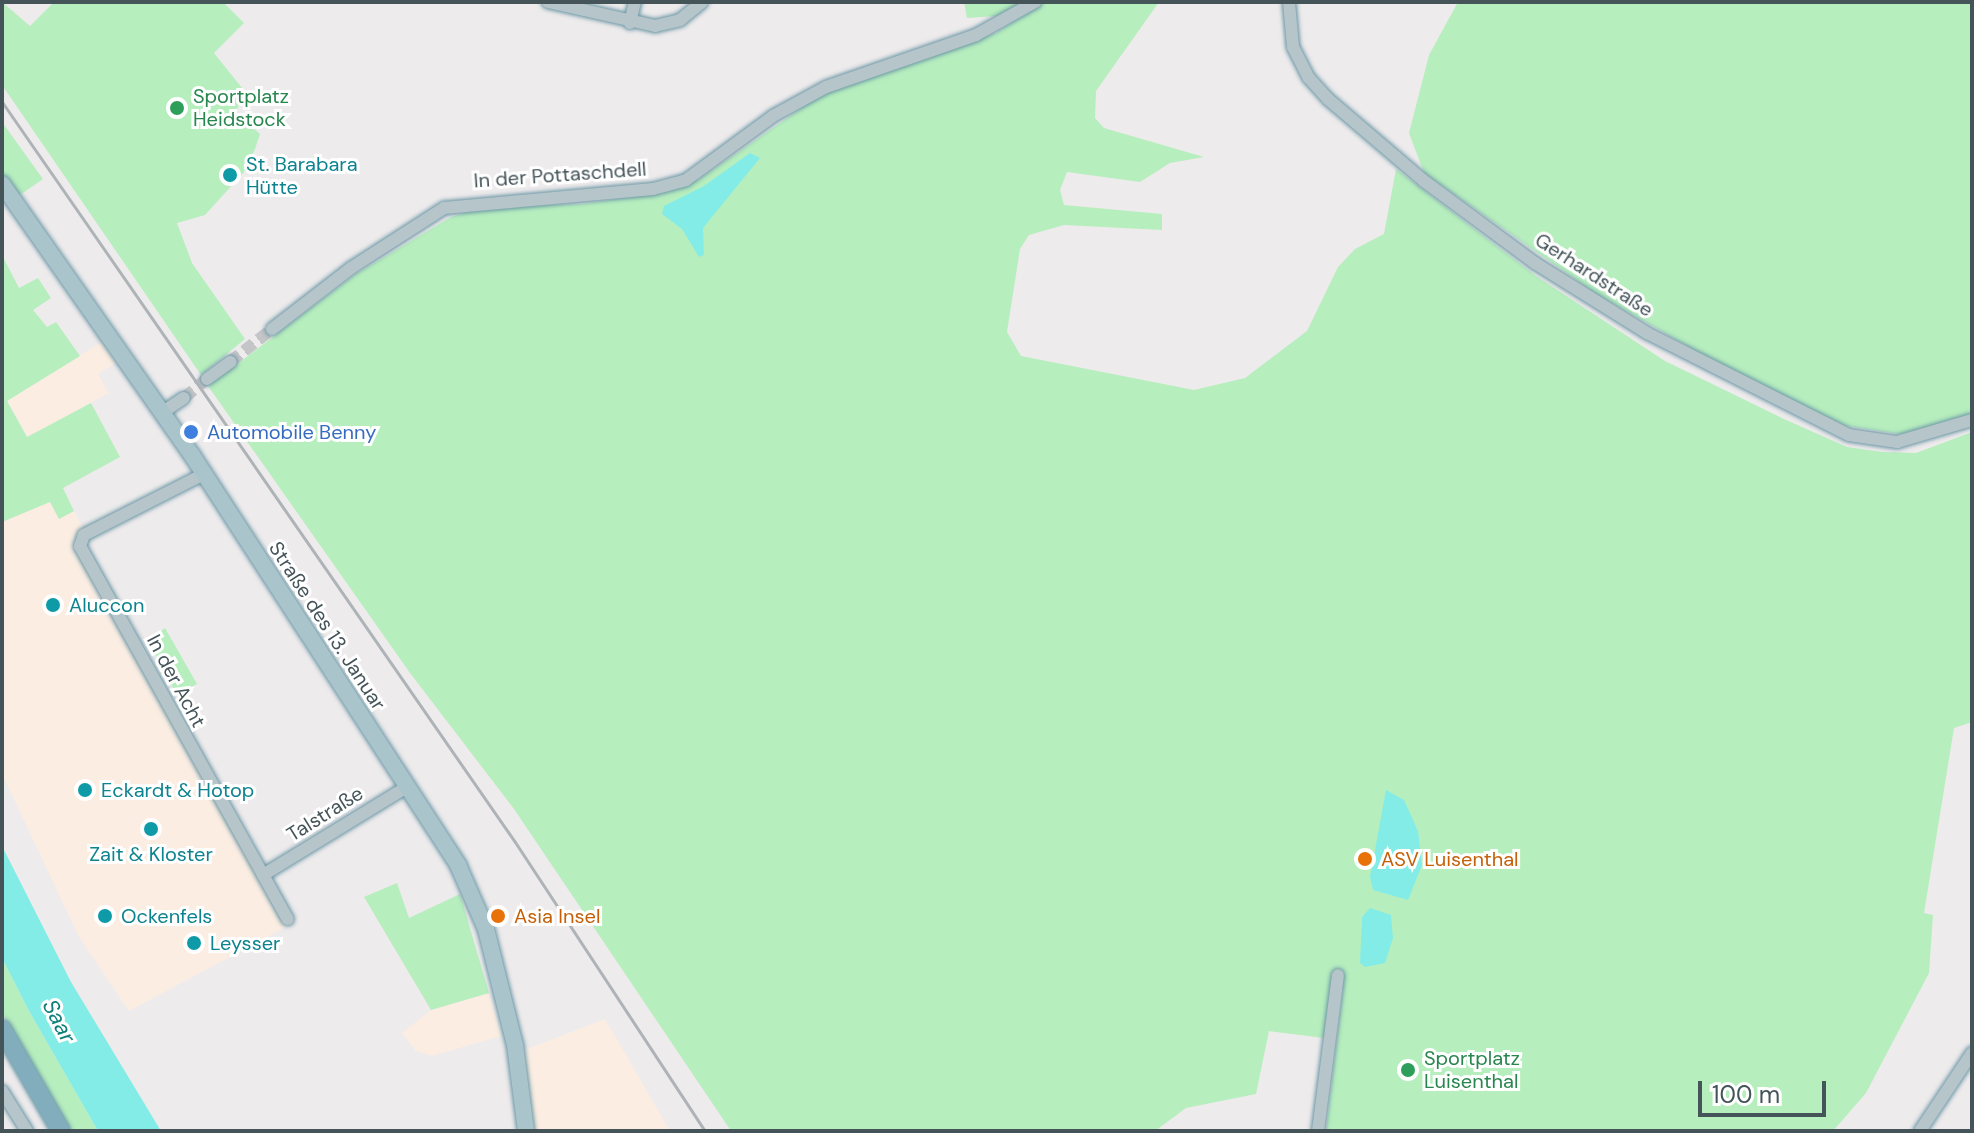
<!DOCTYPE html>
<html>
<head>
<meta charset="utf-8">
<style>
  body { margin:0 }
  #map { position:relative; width:1974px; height:1133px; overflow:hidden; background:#eeebec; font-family:"DM Sans",sans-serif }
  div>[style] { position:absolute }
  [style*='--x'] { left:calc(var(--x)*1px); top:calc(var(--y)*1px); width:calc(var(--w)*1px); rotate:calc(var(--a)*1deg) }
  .commercial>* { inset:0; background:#fbede2 }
  .green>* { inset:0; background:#b7eebe }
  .water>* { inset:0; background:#84ece6 }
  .minor-tunnel>* { height:12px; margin-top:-6px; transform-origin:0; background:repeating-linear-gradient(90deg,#c4c5c7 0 12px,transparent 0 18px) }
  .roads { filter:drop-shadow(0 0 2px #6d98a7) drop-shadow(0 0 2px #6d98a7) }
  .minor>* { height:12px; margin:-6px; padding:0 6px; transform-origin:6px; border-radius:6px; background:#b6c5c9 }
  .major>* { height:16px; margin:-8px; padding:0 8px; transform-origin:8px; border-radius:8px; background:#aac4cb }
  .highway>* { height:18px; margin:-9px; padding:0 9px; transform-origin:9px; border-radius:9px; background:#82adbc }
  .rail>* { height:3px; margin:-1.5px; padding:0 1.5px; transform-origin:1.5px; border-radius:1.5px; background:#adb3b6 }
  .dots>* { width:22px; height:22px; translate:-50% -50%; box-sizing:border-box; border:4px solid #fff; border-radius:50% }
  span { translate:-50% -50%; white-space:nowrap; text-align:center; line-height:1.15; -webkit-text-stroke:6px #fff; paint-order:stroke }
  .leisure-label { font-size:20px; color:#27864d }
  .left { translate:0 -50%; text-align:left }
  .culture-label { font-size:20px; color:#0d838f }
  .street-label { font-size:20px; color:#445459 }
  .shop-label { font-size:20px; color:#366cbe }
  .food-label { font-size:20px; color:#c56008 }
  .water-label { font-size:22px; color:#0c8079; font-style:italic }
  .frame { position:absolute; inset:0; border:4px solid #445459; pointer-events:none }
  .scale { position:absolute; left:1698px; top:1081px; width:128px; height:36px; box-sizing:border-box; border:4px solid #445459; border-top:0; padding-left:10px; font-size:24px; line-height:28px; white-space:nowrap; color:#445459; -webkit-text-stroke:6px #fff; paint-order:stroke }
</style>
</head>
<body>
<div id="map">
  <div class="commercial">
    <div style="clip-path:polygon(103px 341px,117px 362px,98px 374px,109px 393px,28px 437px,7px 401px)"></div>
    <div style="clip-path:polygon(50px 502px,59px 519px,74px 511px,89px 538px,86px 547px,295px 922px,129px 1011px,79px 937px,2px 774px,2px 522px)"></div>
    <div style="clip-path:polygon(489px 993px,501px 1036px,432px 1056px,416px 1051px,402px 1033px,431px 1010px)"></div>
    <div style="clip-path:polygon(605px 1019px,670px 1131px,531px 1131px,522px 1051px)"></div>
  </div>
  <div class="green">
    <div style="clip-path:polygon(2px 2px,30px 26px,54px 2px,223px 2px,244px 23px,214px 53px,246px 93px,235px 112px,260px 134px,255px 149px,244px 172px,205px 215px,177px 223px,192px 263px,245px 339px,201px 375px,2px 85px)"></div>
    <div style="clip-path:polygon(964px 2px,1027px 2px,1013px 15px,967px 18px)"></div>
    <div style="clip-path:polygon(1044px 2px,1159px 2px,1096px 91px,1095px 118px,1104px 128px,1204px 157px,1170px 163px,1140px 182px,1067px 172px,1060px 190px,1064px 205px,1162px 214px,1162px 230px,1064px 225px,1029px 235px,1020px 249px,1007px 332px,1021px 356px,1194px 390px,1245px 378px,1307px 331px,1338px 267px,1355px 249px,1384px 234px,1396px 169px,1536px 276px,1665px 361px,1784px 419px,1847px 447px,1882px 452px,1916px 453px,1972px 432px,1972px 722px,1954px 728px,1924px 913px,1933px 915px,1929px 973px,1866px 1093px,1833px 1131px,1326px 1131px,1343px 990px,1331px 988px,1324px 1038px,1269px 1031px,1256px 1094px,1186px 1108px,1155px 1131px,731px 1131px,514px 809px,410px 673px,208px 386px,356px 274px,451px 217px,484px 207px,581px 204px,667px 192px,698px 180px,819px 96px,996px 33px)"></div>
    <div style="clip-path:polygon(1458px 2px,1972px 2px,1972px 415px,1906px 435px,1846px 426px,1729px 370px,1595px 293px,1424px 173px,1409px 133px,1429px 55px)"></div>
    <div style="clip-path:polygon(2px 122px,43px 179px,20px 195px,2px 173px)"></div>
    <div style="clip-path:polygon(2px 255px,19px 288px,38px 278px,51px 298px,33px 310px,47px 327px,56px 322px,80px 356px,7px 401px,27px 437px,91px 403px,120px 457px,63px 488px,74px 511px,59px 519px,50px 502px,2px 522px)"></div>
    <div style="clip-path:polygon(165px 628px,197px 684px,177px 695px,148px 641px)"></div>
    <div style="clip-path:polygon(397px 883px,409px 918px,460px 894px,489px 993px,431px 1010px,364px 897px)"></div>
    <div style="clip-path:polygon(2px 958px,29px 1011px,98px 1131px,71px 1131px,2px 1013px)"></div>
  </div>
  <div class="water">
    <div style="clip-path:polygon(750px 153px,760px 158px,703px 228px,704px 255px,699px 257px,682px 229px,662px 214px,664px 206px,704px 186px)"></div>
    <div style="clip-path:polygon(1386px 790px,1404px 800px,1418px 831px,1422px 865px,1408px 900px,1373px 890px,1370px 877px)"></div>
    <div style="clip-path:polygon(2px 846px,71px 982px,161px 1131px,98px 1131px,29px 1011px,2px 958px)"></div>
    <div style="clip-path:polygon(1370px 908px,1391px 915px,1393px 938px,1385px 963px,1365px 967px,1360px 963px,1362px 917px)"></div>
  </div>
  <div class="minor-tunnel">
    <div style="--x:230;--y:362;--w:53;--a:-38.2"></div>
    <div style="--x:184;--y:398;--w:30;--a:-40"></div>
  </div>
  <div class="roads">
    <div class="minor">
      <div style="--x:548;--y:2;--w:110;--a:12.6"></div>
      <div style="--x:655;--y:26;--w:26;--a:-13"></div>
      <div style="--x:680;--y:20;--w:28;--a:-39"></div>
      <div style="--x:1289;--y:2;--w:45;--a:84.9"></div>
      <div style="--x:1293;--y:47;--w:35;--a:63"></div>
      <div style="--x:1309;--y:78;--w:28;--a:48"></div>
      <div style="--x:1328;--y:99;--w:126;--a:40.5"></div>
      <div style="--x:1424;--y:181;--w:138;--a:36.5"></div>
      <div style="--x:1535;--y:263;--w:132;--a:32"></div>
      <div style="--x:1647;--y:333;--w:226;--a:26.8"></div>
      <div style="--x:1849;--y:435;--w:49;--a:8.3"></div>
      <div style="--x:1897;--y:442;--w:78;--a:-16.3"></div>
      <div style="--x:630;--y:23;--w:22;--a:-77"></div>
      <div style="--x:272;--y:329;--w:100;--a:-37.7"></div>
      <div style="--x:351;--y:268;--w:111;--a:-32.8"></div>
      <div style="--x:444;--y:208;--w:210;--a:-5.2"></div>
      <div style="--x:653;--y:189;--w:34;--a:-15"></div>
      <div style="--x:686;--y:180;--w:108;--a:-36.3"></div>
      <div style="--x:773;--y:116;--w:60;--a:-28.7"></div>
      <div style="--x:826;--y:87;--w:159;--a:-19.1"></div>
      <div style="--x:976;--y:35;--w:68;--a:-29.2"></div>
      <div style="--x:207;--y:379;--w:29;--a:-36"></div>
      <div style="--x:163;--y:412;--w:25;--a:-34"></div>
      <div style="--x:204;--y:474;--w:135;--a:153.1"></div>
      <div style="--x:84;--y:535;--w:12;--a:110"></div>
      <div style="--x:80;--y:546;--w:427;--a:60.9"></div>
      <div style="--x:263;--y:875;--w:170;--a:-31.5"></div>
      <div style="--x:2;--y:1091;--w:47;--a:58"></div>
      <div style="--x:1318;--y:1131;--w:157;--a:-82.7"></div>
      <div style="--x:1920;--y:1131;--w:94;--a:-56.3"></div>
    </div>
    <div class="major">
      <div style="--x:2;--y:184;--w:331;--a:55"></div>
      <div style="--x:192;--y:455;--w:489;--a:57"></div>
      <div style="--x:458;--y:865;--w:70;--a:66.4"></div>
      <div style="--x:486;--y:929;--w:120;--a:76"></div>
      <div style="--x:515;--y:1045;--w:87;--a:82.7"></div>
    </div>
    <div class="highway">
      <div style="--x:2;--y:1029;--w:118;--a:60"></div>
    </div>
  </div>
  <div class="rail">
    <div style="--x:2;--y:102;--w:900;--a:55.27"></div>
    <div style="--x:515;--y:842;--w:346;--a:56.7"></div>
  </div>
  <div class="dots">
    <div style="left:177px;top:108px;background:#2e9e5b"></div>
    <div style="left:230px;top:175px;background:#0f9aa8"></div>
    <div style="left:191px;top:432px;background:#3f7fe0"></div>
    <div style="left:53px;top:605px;background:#0f9aa8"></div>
    <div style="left:85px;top:790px;background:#0f9aa8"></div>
    <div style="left:151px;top:829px;background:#0f9aa8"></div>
    <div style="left:1365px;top:859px;background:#e8710a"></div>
    <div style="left:105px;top:916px;background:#0f9aa8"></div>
    <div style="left:498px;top:916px;background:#e8710a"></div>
    <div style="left:194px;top:943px;background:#0f9aa8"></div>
    <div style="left:1408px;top:1070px;background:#2e9e5b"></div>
  </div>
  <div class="leisure-label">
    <span class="left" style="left:193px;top:108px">Sportplatz<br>Heidstock</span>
    <span class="left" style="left:1424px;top:1070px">Sportplatz<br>Luisenthal</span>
  </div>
  <div class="culture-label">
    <span class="left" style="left:246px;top:176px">St. Barabara<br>Hütte</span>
    <span class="left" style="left:69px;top:605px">Aluccon</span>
    <span class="left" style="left:101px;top:790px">Eckardt &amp; Hotop</span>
    <span style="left:151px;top:854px">Zait &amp; Kloster</span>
    <span class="left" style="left:121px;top:916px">Ockenfels</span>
    <span class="left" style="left:210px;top:943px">Leysser</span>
  </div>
  <div class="street-label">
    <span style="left:560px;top:175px;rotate:-4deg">In der Pottaschdell</span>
    <span style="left:1594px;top:275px;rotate:33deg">Gerhardstraße</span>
    <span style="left:327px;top:626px;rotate:57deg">Straße des 13. Januar</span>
    <span style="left:176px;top:681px;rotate:62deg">In der Acht</span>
    <span style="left:325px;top:814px;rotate:-32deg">Talstraße</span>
  </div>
  <div class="shop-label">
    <span class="left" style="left:207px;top:432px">Automobile Benny</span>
  </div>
  <div class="food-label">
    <span class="left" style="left:1381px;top:859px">ASV Luisenthal</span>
    <span class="left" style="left:514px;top:916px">Asia Insel</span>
  </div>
  <div class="water-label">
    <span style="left:59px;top:1021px;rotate:62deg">Saar</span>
  </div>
  <div class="frame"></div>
  <div class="scale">100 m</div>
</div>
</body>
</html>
